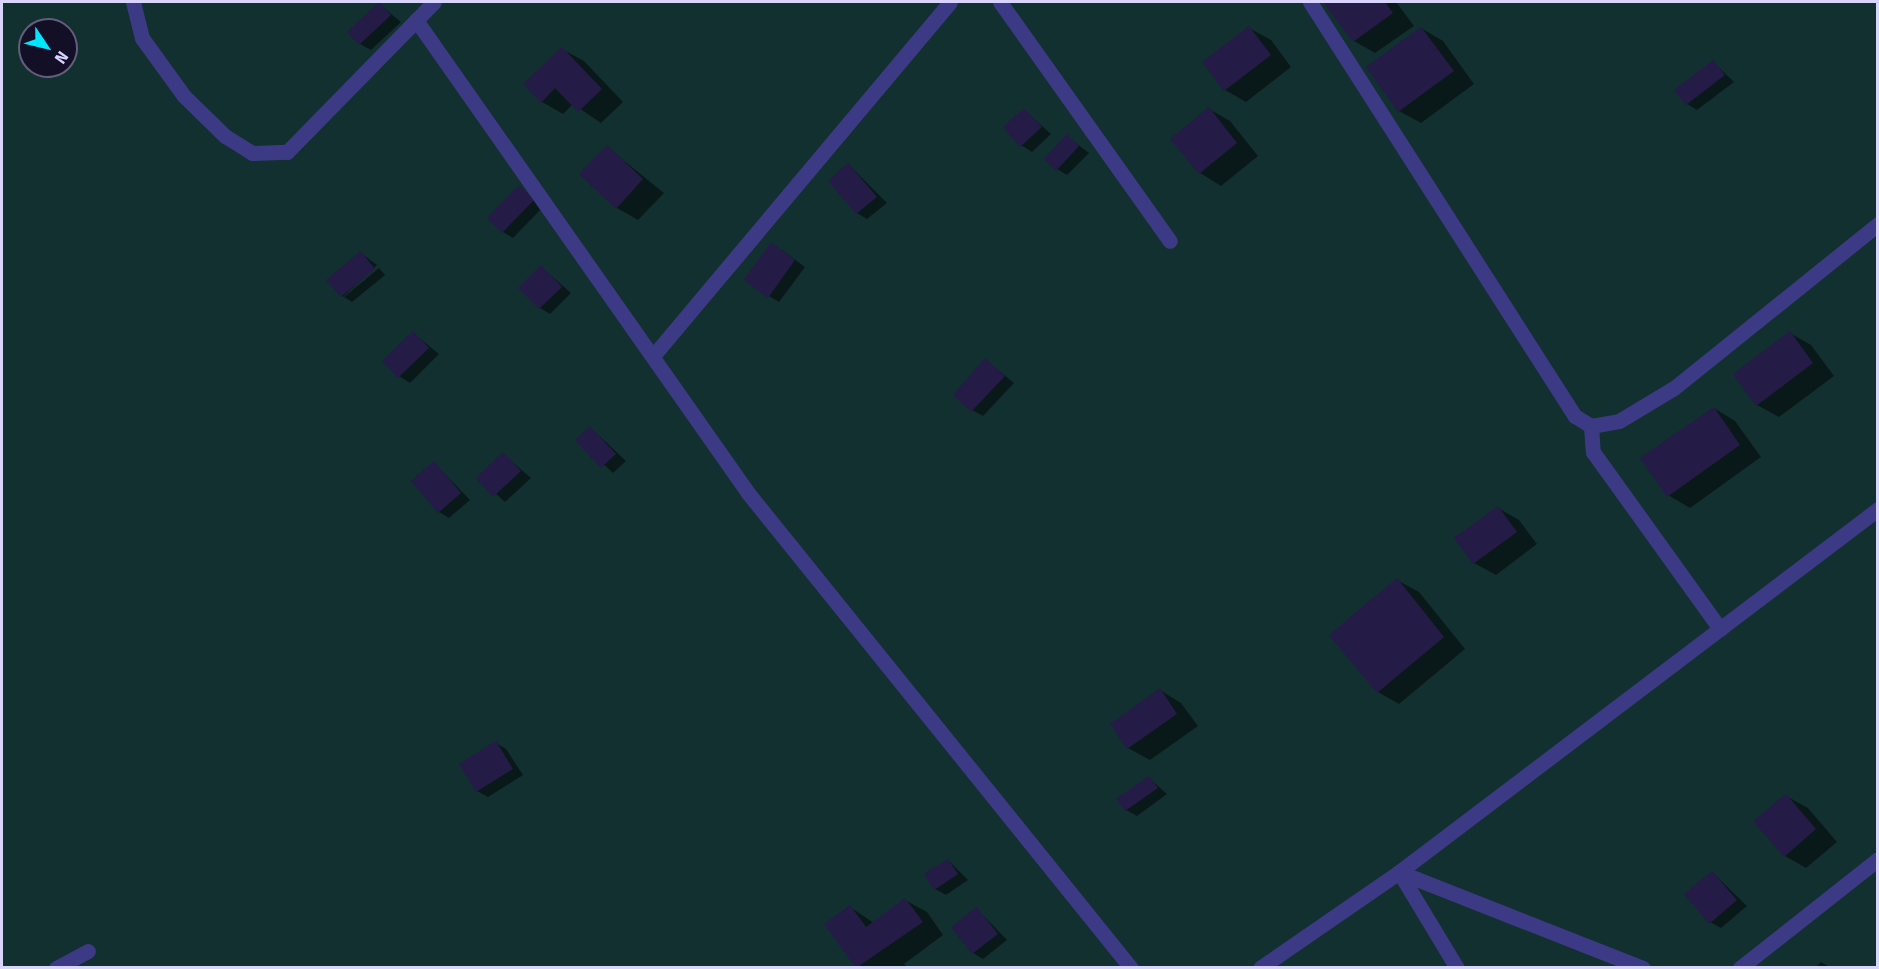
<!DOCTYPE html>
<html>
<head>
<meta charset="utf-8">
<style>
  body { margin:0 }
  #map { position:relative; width:1879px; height:969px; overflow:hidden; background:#130f26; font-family:"Fira Sans",sans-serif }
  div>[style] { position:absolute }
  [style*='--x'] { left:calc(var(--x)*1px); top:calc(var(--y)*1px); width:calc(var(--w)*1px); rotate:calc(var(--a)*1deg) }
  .green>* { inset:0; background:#12302f }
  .shadow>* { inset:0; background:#0007 }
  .building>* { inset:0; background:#241b47 }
  .minor>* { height:15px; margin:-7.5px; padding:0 7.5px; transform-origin:7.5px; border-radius:7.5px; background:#3d3a85 }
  span { translate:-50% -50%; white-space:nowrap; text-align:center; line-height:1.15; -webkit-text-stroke:5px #130f26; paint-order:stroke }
  .frame { position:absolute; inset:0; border:3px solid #d9d4ff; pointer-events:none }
  .north { position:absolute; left:18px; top:18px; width:60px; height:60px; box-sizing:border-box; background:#130f26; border:2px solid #625e7d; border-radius:50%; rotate:125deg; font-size:16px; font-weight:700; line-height:24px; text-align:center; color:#d9d4ff }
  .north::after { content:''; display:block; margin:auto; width:21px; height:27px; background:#00e5ff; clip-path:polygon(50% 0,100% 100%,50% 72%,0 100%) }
</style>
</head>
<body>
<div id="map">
  <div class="green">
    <div style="clip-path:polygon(evenodd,2px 2px,1877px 2px,1877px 967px,2px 967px,2px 2px,30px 30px,66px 30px,66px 66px,30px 66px,30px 30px)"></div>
  </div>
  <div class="shadow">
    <div style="clip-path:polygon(1325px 2px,1396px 2px,1414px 26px,1375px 53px,1354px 41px)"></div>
    <div style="clip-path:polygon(379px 4px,401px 22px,371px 50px,360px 44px)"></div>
    <div style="clip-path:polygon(1249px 28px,1271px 40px,1291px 67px,1246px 102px,1225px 90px)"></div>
    <div style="clip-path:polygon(1421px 28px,1443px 41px,1474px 84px,1421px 123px,1399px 111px)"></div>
    <div style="clip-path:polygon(562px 49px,584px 61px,623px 102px,601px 123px,573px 104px,563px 114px,542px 102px)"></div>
    <div style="clip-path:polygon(1713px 62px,1734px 82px,1697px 110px,1687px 104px)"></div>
    <div style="clip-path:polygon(1209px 109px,1230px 121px,1258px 156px,1221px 186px,1200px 173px)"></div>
    <div style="clip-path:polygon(1024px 110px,1051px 134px,1032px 152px,1021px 145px)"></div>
    <div style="clip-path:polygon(1067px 136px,1089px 153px,1067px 175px,1057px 169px)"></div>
    <div style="clip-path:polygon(607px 147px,664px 193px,638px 220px,617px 208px)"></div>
    <div style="clip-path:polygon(849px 165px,887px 203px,867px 219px,857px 213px)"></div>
    <div style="clip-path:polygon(519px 187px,543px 207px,513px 238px,503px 232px)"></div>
    <div style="clip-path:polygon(782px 250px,805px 267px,779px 302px,769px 296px)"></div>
    <div style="clip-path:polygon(361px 253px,377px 265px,343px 297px,328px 280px)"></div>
    <div style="clip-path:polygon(541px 267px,571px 293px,550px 314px,540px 308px)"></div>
    <div style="clip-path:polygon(379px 268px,385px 275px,352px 302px,344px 297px)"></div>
    <div style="clip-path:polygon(413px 333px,439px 354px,410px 383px,399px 376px)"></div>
    <div style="clip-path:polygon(1790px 333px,1811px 345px,1834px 376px,1779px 417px,1757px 405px)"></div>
    <div style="clip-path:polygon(986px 360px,1014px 383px,983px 416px,972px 410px)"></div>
    <div style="clip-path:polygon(1714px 408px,1735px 421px,1761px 457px,1690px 508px,1668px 495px)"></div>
    <div style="clip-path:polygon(591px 428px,626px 461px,613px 473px,577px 440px)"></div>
    <div style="clip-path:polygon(503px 454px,531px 478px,505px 502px,478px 478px)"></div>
    <div style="clip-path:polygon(434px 463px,470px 500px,449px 518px,439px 512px)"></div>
    <div style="clip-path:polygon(1498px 508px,1519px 520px,1537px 544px,1496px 575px,1474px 563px)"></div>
    <div style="clip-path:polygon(1397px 580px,1419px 592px,1465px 649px,1399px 704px,1378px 692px)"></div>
    <div style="clip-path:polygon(1160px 690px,1181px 703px,1198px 726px,1150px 760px,1128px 748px)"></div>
    <div style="clip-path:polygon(496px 743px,506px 749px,523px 775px,488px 797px,477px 791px)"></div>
    <div style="clip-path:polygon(1149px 778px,1167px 794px,1137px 816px,1126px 810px)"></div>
    <div style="clip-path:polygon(1786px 796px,1808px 808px,1837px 842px,1806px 868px,1785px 856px)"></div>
    <div style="clip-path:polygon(948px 860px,968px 880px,946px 895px,935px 889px)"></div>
    <div style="clip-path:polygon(1712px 872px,1747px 906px,1721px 928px,1710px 922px)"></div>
    <div style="clip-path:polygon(905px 900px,927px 912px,943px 935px,904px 964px,909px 968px,858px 968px,826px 924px,850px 907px,874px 923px)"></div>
    <div style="clip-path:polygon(977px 909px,1007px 940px,983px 959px,973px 953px)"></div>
    <div style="clip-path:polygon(1821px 962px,1831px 968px,1815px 968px)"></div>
  </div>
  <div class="building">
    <div style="clip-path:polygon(379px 2px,391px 15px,359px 45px,347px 32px)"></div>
    <div style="clip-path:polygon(1323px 2px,1385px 2px,1393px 13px,1353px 42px)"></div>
    <div style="clip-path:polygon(1249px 26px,1271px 55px,1224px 91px,1202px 62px)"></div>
    <div style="clip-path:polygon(1421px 27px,1454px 71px,1398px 112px,1366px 67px)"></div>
    <div style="clip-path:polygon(562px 47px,602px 89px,578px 112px,555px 88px,541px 103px,523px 84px)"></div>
    <div style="clip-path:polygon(1713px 60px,1725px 75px,1686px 105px,1674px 90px)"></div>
    <div style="clip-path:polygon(1209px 107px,1237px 143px,1199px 174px,1170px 139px)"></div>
    <div style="clip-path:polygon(1024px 108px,1042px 127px,1020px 147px,1003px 127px)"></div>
    <div style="clip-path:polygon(1067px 134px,1079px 146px,1056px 171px,1044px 159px)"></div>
    <div style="clip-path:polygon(607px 145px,643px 179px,616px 209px,579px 174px)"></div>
    <div style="clip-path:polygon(848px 163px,877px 197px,856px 214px,828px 181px)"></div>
    <div style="clip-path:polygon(519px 185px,534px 200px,502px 233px,487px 218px)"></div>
    <div style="clip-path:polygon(771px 242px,795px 260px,768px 298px,744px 280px)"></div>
    <div style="clip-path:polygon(361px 251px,375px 269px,341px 297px,326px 280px)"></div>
    <div style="clip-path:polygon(541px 265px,562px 287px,539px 309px,518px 288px)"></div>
    <div style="clip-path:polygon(413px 331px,429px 348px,398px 378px,382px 361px)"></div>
    <div style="clip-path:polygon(1790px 331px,1813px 363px,1756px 406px,1733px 374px)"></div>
    <div style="clip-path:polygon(985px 358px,1005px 376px,971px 412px,953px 395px)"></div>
    <div style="clip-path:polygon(1714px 407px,1740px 445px,1667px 497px,1640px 458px)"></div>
    <div style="clip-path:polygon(590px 426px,616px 454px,601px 468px,575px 440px)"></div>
    <div style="clip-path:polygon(503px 452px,521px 471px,493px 497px,476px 478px)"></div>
    <div style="clip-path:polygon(434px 461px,461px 493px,438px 513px,411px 481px)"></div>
    <div style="clip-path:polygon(1498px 506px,1517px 532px,1473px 564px,1454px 538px)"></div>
    <div style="clip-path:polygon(1397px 578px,1444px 637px,1377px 693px,1329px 635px)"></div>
    <div style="clip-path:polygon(1160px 688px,1177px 714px,1127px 749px,1110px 724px)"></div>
    <div style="clip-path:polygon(496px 741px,513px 769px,476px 792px,459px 764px)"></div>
    <div style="clip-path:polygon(1149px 776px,1158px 788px,1125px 811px,1116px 799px)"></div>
    <div style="clip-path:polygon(1786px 794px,1816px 829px,1784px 857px,1753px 821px)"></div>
    <div style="clip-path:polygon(948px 859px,958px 874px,934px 890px,924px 874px)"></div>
    <div style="clip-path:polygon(1712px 871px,1737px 900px,1709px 924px,1684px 894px)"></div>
    <div style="clip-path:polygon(905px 898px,923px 922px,856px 968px,824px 924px,850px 905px,866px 927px)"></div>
    <div style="clip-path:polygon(977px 907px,998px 934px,972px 954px,951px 927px)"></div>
  </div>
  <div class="minor">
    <div style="--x:133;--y:2;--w:37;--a:76"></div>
    <div style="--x:142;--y:38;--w:72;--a:54.1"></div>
    <div style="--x:184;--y:96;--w:57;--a:44.3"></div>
    <div style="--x:225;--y:136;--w:32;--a:32"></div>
    <div style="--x:252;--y:153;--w:35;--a:-2"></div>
    <div style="--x:287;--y:152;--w:210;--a:-45.6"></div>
    <div style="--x:1000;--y:2;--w:293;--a:54.6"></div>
    <div style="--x:1310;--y:2;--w:492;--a:57.4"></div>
    <div style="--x:1575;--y:416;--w:19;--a:32"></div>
    <div style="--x:1591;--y:426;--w:28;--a:-10"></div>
    <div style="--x:1619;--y:421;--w:64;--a:-31"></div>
    <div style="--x:1674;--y:388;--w:262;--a:-38.8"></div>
    <div style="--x:416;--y:20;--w:578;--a:54.93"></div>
    <div style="--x:748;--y:493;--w:610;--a:51.12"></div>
    <div style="--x:653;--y:356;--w:462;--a:-50"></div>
    <div style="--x:1591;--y:426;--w:26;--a:86"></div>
    <div style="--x:1593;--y:452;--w:218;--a:54.3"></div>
    <div style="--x:1399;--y:872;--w:262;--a:21.5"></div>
    <div style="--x:1399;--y:872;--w:112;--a:58.9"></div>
    <div style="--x:56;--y:968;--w:36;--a:-28"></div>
    <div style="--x:1260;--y:968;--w:169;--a:-34.6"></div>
    <div style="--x:1399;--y:872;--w:601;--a:-37.16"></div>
    <div style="--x:1740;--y:968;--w:176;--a:-38.3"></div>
  </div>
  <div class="frame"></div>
  <div class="north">N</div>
</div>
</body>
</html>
